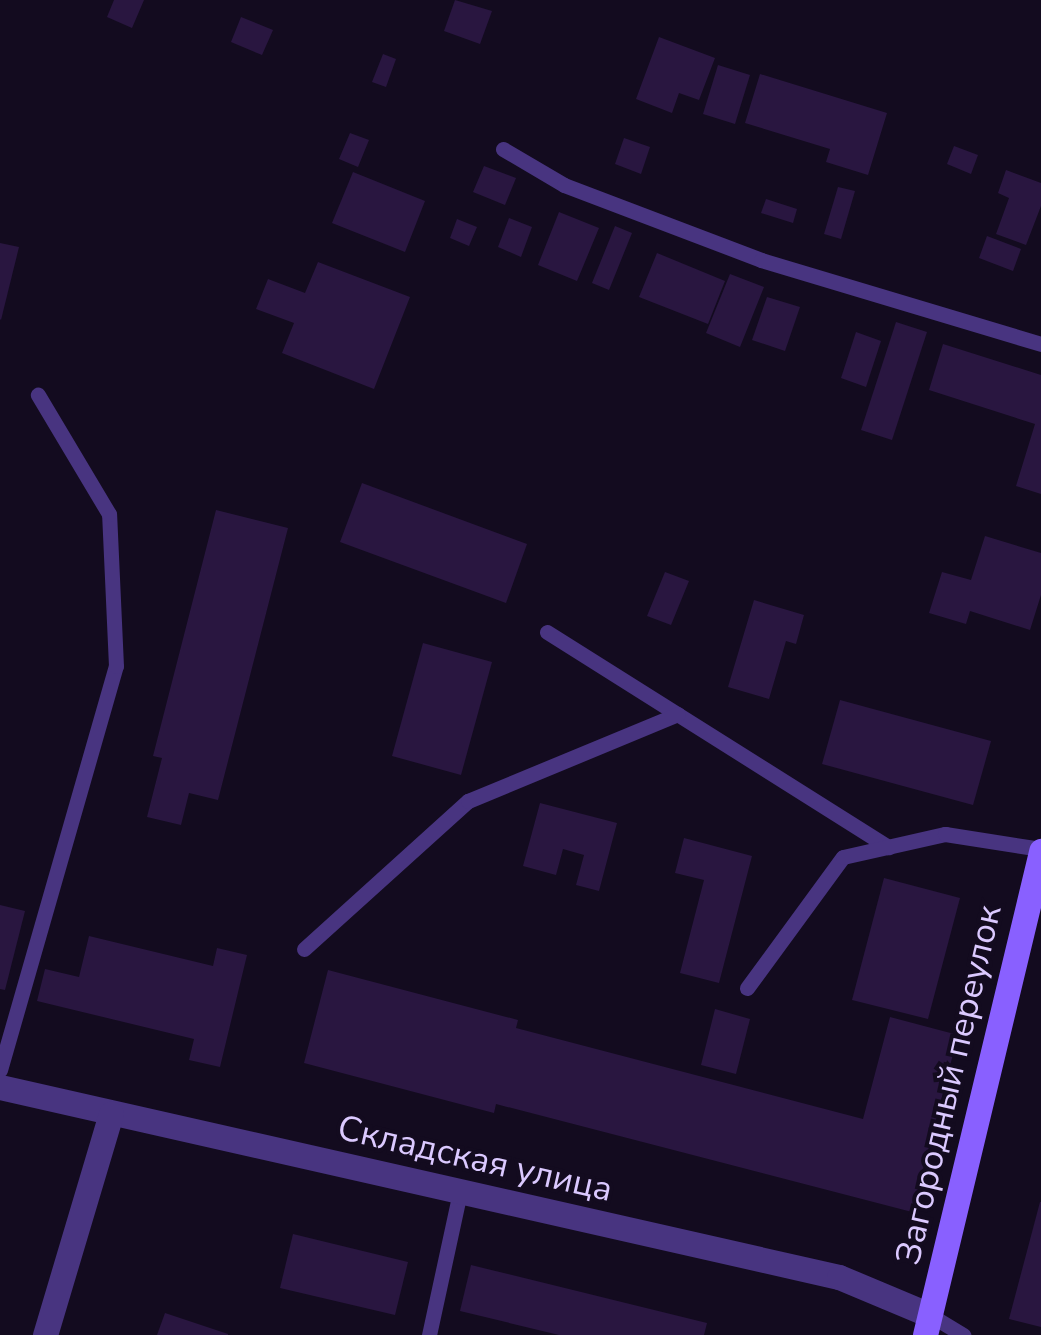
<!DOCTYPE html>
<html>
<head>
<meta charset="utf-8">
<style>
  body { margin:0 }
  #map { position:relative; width:1041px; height:1335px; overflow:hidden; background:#130b1f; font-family:"Nunito Sans",sans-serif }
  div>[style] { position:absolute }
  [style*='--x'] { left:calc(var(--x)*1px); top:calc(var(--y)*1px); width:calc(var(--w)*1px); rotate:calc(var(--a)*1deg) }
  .building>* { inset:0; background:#291640 }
  .lane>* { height:15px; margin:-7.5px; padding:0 7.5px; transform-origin:7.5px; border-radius:7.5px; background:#483480 }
  .street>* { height:25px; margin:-12.5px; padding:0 12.5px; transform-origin:12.5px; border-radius:12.5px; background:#483480 }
  .secondary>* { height:25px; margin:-12.5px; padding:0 12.5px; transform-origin:12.5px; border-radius:12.5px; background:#8960ff }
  span { translate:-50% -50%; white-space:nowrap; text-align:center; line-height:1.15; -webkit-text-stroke:8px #130b1f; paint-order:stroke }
  .street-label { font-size:35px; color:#dbc9ff }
</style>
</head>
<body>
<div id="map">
  <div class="building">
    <div style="clip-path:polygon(114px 0,144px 0,132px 28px,107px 17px)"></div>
    <div style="clip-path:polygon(455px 0,492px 11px,480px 44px,444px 31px)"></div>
    <div style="clip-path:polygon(241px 17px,273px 30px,262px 55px,231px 42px)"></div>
    <div style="clip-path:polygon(659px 37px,715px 58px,699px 100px,679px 93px,672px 113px,636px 99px)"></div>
    <div style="clip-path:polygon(383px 54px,396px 59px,386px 87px,372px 82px)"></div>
    <div style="clip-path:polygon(718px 65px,750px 75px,735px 124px,703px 114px)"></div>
    <div style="clip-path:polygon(760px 74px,887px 113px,868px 175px,826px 162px,830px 149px,745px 123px)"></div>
    <div style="clip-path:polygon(350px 133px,369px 140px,358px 167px,339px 159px)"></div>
    <div style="clip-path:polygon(624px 138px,650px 147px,641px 174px,615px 164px)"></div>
    <div style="clip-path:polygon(954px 146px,978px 155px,971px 174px,947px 164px)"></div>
    <div style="clip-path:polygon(484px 166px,516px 178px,505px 205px,473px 192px)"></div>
    <div style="clip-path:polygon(1006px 170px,1041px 183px,1041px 206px,1026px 245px,996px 234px,1009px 198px,998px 193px)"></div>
    <div style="clip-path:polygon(353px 172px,425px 201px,405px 252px,332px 223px)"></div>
    <div style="clip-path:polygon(838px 187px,855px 191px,841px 239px,824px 234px)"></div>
    <div style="clip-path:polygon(766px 199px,797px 209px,793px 223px,761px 213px)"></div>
    <div style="clip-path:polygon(559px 212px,599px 228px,577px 281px,538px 265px)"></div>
    <div style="clip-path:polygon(509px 218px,532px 227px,521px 257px,498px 247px)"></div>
    <div style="clip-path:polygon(457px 219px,477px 227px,469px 246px,450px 238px)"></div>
    <div style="clip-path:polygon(615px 226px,632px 233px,609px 290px,592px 283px)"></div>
    <div style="clip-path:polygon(987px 236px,1021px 249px,1013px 271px,979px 258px)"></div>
    <div style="clip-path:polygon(0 243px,19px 247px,1px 320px,0 319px)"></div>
    <div style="clip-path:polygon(657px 253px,725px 281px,708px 324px,639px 297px)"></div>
    <div style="clip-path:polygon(318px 262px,410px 297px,374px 389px,282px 353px,294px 323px,256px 309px,268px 279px,305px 293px)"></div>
    <div style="clip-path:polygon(730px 274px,764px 287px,740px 347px,706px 333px)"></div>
    <div style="clip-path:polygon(767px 297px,800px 307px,785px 351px,752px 340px)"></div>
    <div style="clip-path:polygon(896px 322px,927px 332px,892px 440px,861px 430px)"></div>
    <div style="clip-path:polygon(856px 332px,881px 341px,866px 387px,841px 378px)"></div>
    <div style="clip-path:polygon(943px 344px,1041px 375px,1041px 494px,1016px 486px,1035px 424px,929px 390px)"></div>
    <div style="clip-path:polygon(362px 483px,527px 544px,506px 603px,340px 542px)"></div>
    <div style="clip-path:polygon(216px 510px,288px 528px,218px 800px,189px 793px,181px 825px,147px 817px,162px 758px,153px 756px)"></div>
    <div style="clip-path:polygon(985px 536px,1041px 553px,1041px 595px,1030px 630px,970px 611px,966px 624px,929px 613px,942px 572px,971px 580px)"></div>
    <div style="clip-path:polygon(665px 572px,689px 581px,671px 625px,647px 616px)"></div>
    <div style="clip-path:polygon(754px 600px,804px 615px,796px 644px,786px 641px,769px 699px,728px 687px)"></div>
    <div style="clip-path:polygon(423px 643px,492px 662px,461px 775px,392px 756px)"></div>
    <div style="clip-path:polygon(840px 700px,991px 741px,973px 805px,822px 764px)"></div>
    <div style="clip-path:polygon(540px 803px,617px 823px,599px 891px,576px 885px,584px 855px,563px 849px,556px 875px,523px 866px)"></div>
    <div style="clip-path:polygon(684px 838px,752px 856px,719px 983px,680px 973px,704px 880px,675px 873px)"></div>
    <div style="clip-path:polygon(884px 878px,960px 898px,928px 1019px,852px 1000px)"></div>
    <div style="clip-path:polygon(0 905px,25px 911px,5px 990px,0 989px)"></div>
    <div style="clip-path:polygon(89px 936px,213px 966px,217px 948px,247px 955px,220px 1067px,189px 1060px,194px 1039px,37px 1001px,45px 969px,79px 977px)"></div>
    <div style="clip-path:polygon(328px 970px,518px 1020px,516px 1028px,863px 1119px,890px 1017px,958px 1035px,912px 1212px,496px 1104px,494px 1113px,304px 1063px)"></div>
    <div style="clip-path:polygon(715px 1009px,750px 1019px,736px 1074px,701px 1065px)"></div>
    <div style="clip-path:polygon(1040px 1202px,1041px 1202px,1041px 1327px,1009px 1319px)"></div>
    <div style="clip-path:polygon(293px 1234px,408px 1262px,395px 1315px,280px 1288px)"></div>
    <div style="clip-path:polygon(471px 1265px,707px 1323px,704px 1335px,559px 1335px,460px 1311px)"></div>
    <div style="clip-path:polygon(165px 1313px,228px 1334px,228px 1335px,157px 1335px)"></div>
  </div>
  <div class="lane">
    <div style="--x:503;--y:149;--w:71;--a:30.5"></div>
    <div style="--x:564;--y:185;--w:211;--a:20.8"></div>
    <div style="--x:761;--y:260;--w:292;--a:16.7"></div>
    <div style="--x:547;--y:632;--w:404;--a:32.2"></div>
    <div style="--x:304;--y:949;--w:221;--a:-42.1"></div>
    <div style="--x:468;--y:801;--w:227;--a:-22.5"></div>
    <div style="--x:747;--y:988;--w:162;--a:-53.8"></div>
    <div style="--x:843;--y:857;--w:105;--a:-12.7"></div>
    <div style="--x:945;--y:834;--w:97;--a:8.9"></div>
    <div style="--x:0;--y:1070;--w:420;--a:-74"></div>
    <div style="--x:116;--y:666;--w:152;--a:-92.6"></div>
    <div style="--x:109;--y:514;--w:139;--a:-120.8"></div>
    <div style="--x:930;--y:1315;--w:39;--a:31"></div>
    <div style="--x:429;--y:1335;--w:146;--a:-77.8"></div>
  </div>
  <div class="street">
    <div style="--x:0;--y:1087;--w:860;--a:12.76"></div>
    <div style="--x:839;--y:1277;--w:99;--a:22.7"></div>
    <div style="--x:45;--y:1335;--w:231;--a:-73.4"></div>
  </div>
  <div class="secondary">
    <div style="--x:925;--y:1335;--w:498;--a:-76.5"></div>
  </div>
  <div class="street-label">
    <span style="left:949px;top:1085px;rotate:-77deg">Загородный переулок</span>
    <span style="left:475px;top:1159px;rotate:13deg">Складская улица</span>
  </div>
</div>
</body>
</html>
